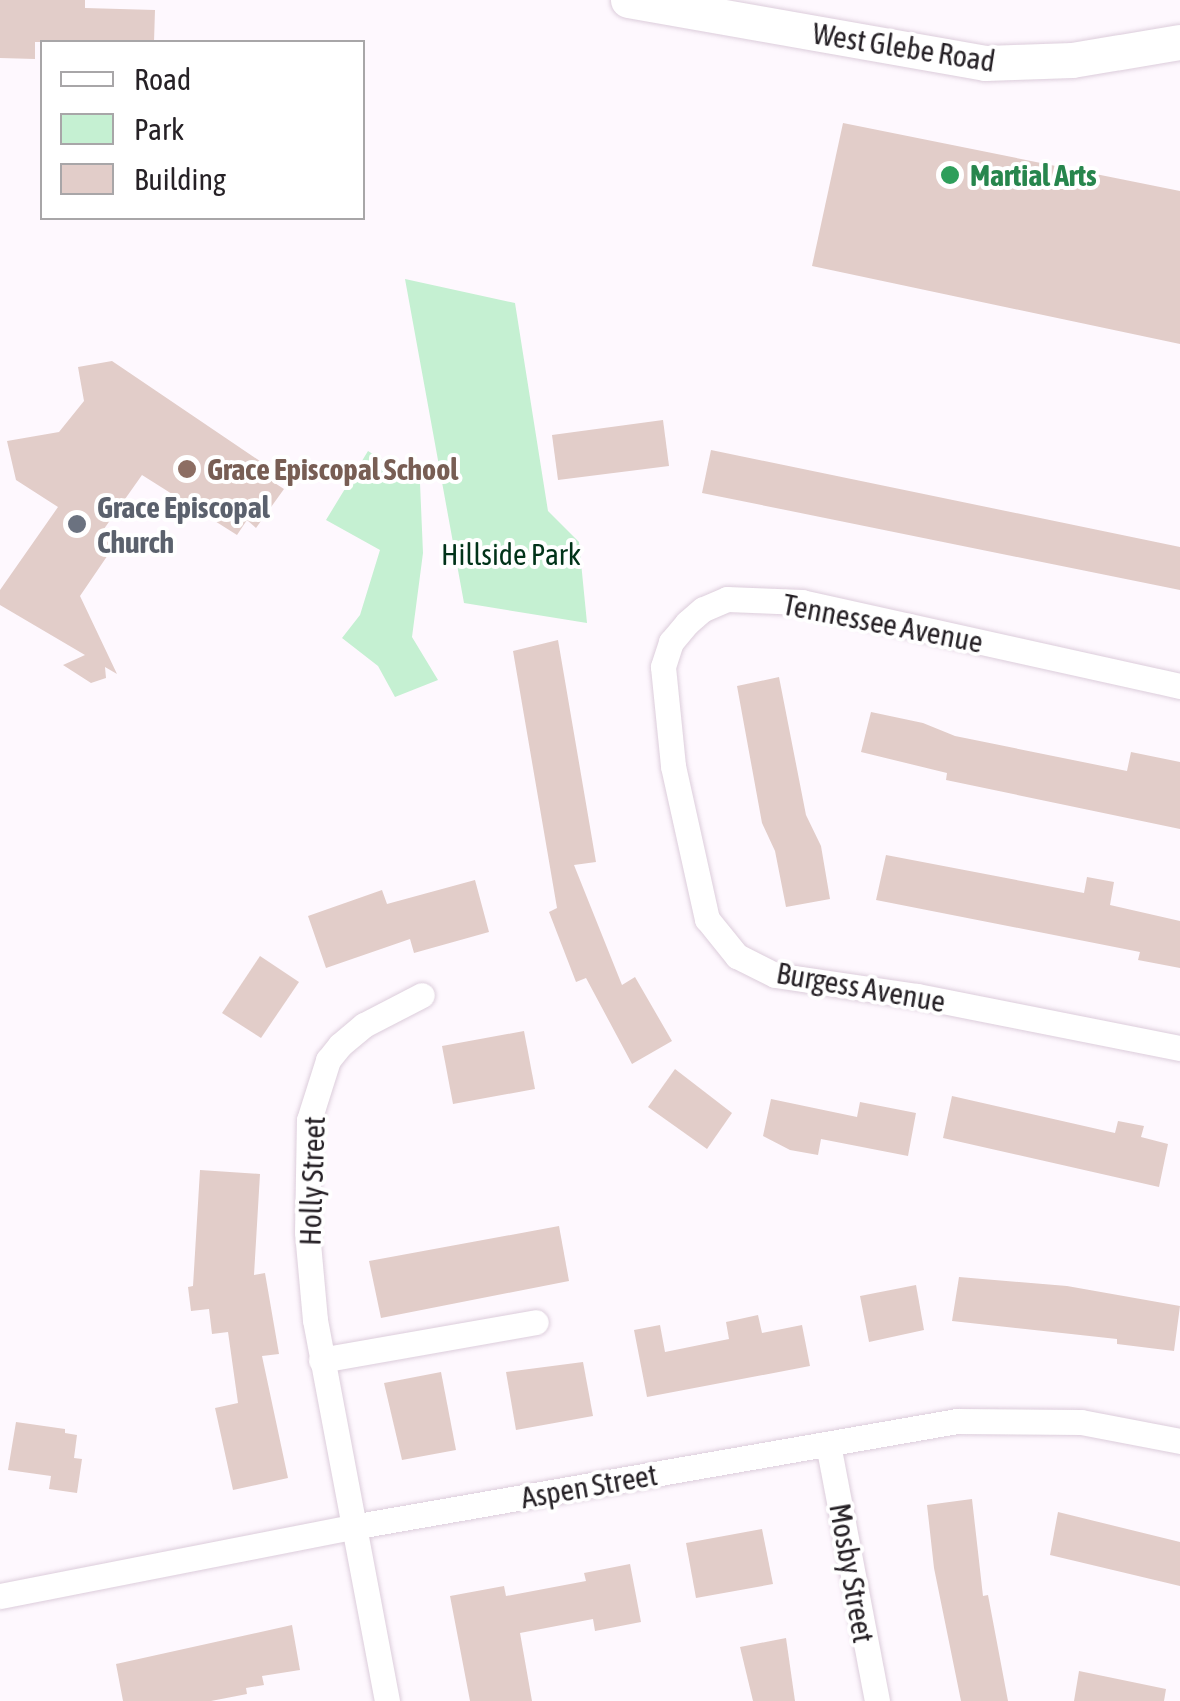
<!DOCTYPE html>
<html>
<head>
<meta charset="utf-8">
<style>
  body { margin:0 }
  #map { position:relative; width:1180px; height:1701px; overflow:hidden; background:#fef8fe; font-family:"Asap Condensed",sans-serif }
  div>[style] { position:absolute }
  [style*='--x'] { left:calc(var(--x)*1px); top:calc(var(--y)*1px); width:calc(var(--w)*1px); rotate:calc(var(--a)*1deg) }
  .green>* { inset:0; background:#c5f0d2 }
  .building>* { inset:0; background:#e2cdc9 }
  .roads { filter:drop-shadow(0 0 2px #dccddb) drop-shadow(0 0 2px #dccddb) }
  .street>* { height:25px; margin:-12.5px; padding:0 12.5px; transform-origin:12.5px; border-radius:12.5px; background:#fff }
  .secondary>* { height:35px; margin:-17.5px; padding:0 17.5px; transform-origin:17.5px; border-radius:17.5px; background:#fff }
  .dots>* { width:28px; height:28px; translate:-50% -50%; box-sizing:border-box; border:5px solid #fff; border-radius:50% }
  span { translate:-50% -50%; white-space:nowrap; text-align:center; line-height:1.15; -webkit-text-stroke:8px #fff; paint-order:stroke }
  .street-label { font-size:30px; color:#262126 }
  .leisure-label { font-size:30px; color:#27864d; font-weight:700 }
  .left { translate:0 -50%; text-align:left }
  .education-label { font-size:30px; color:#785e54; font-weight:700 }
  .worship-label { font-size:30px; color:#5b616d; font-weight:700 }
  .park-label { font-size:30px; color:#013319 }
  .legend { position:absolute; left:40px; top:40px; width:325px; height:180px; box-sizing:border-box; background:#fff; border:2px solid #a8a6a8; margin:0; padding:12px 18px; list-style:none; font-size:30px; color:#262126 }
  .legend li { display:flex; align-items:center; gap:20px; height:50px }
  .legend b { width:50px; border:2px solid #a8a6a8 }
</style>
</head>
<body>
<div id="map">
  <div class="green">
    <div style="clip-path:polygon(405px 279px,515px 303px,548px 511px,579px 542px,587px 623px,464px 603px)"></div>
    <div style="clip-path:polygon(368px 451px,420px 483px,423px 553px,412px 637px,438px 680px,395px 697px,378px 666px,342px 638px,360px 615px,380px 550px,326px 520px)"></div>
  </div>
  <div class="building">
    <div style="clip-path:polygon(0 0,85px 0,85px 8px,155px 10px,154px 42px,35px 42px,35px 59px,0 58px)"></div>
    <div style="clip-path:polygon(843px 123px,1180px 191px,1180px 344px,812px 266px)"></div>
    <div style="clip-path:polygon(112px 361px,276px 472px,270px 480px,284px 489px,256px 528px,247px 520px,237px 535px,142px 475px,99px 536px,114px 546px,80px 596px,117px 674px,105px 667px,106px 678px,91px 683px,63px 665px,85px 655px,0 605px,0 590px,58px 507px,16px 480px,7px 441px,59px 432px,84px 401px,78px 367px)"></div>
    <div style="clip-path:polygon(663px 420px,669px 466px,558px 480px,552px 435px)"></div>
    <div style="clip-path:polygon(711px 450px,1180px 547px,1180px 590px,702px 493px)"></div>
    <div style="clip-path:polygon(558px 640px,596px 862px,574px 865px,622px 985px,635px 977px,672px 1041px,632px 1064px,586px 978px,576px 982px,549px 912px,557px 908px,513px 651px)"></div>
    <div style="clip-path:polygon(779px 677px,806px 815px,821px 846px,830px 899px,786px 907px,775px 851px,762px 823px,737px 686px)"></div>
    <div style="clip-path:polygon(871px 712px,923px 723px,955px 736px,1127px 771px,1131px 752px,1180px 762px,1180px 829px,946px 780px,947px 773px,861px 752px)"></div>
    <div style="clip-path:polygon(886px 855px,1084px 893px,1087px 877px,1114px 882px,1110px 905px,1180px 921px,1180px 968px,1138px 960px,1140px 952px,876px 900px)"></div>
    <div style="clip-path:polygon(475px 880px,489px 932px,414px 953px,410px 939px,326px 968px,308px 916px,382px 890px,387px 904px)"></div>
    <div style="clip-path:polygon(260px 956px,299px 982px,261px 1038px,222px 1013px)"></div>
    <div style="clip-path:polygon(524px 1031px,535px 1089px,453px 1104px,442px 1046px)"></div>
    <div style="clip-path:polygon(675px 1069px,732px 1113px,707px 1149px,648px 1107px)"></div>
    <div style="clip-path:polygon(952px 1096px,1115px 1133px,1118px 1121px,1144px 1126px,1141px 1137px,1168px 1144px,1159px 1187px,943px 1138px)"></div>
    <div style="clip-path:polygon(771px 1099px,857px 1117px,860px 1102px,916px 1113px,908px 1156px,821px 1139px,818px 1155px,790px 1150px,763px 1136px)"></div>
    <div style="clip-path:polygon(200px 1170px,260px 1174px,254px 1275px,265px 1273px,279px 1354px,262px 1356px,288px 1478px,233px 1490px,215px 1408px,238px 1403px,228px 1332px,212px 1334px,209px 1309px,191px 1311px,188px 1287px,193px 1286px)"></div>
    <div style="clip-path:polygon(559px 1226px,569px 1281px,381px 1318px,369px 1261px)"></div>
    <div style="clip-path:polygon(959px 1277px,1067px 1286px,1180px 1306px,1174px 1351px,1117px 1344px,1117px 1339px,952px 1321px)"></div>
    <div style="clip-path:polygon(916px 1285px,924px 1330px,869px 1342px,860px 1296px)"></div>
    <div style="clip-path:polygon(758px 1315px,762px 1333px,802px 1325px,810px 1366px,647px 1397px,634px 1330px,660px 1325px,665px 1352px,729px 1339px,726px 1322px)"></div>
    <div style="clip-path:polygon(583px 1362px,593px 1416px,516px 1430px,506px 1372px)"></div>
    <div style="clip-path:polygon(441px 1372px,456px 1450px,402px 1460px,384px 1383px)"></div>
    <div style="clip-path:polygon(16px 1422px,65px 1429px,65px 1433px,77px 1435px,74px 1458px,82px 1459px,77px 1493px,49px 1489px,51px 1476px,8px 1470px)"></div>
    <div style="clip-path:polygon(972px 1499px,983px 1596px,988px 1595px,1008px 1701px,961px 1701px,934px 1568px,927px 1505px)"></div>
    <div style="clip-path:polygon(1058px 1512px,1180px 1542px,1180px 1586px,1050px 1555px)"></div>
    <div style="clip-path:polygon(762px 1529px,773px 1584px,696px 1598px,686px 1543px)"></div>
    <div style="clip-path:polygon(630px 1564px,641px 1622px,595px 1631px,593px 1619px,520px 1633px,532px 1701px,470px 1701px,450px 1596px,504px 1586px,506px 1596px,586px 1581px,584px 1573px)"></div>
    <div style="clip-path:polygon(292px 1625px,300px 1670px,262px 1676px,264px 1685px,246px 1688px,247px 1694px,211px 1701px,123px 1701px,116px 1664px)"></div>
    <div style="clip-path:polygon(786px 1638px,795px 1701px,753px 1701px,740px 1647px)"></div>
    <div style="clip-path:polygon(1079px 1671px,1166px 1689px,1164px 1701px,1074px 1701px)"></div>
  </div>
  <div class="roads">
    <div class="street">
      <div style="--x:1180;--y:686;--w:387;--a:-167.5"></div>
      <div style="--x:802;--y:602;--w:75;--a:-177.7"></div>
      <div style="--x:727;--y:599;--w:26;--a:157"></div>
      <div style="--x:703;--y:609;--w:21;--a:139"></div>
      <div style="--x:687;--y:623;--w:25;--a:130"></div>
      <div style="--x:671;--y:642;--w:26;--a:108"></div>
      <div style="--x:663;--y:667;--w:100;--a:84.2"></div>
      <div style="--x:673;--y:766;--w:157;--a:77.5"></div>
      <div style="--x:707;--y:919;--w:48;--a:51"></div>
      <div style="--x:737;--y:956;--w:42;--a:26.6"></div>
      <div style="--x:775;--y:975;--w:144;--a:8.4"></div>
      <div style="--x:917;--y:996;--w:268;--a:11.2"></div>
      <div style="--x:321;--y:1360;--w:218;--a:-10"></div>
      <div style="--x:828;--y:1444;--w:262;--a:79.2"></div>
      <div style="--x:0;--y:1596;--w:359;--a:-11.1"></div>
      <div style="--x:352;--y:1527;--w:614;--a:-9.94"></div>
      <div style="--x:957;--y:1421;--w:124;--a:0.5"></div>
      <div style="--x:1081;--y:1422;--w:101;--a:10.9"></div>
      <div style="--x:387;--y:1701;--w:388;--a:-100.7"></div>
      <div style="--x:315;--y:1320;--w:88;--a:-95.2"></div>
      <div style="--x:307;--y:1232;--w:112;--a:-89"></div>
      <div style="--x:309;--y:1120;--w:63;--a:-72.4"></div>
      <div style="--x:328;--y:1060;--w:19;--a:-51"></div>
      <div style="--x:340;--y:1045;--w:31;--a:-40"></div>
      <div style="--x:364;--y:1025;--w:65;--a:-27.3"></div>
    </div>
    <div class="secondary">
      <div style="--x:628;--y:0;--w:363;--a:10"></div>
      <div style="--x:985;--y:63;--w:87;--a:-2"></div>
      <div style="--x:1072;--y:60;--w:109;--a:-9.5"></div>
    </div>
  </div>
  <div class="dots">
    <div style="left:950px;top:175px;background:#2e9e5b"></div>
    <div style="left:187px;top:469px;background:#8d6e63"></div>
    <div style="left:77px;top:524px;background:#6b7280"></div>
  </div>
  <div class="street-label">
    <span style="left:904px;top:47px;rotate:9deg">West Glebe Road</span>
    <span style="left:883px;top:623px;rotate:11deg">Tennessee Avenue</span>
    <span style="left:861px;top:987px;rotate:10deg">Burgess Avenue</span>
    <span style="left:312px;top:1181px;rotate:-88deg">Holly Street</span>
    <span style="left:589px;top:1486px;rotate:-10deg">Aspen Street</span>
    <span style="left:852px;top:1573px;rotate:80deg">Mosby Street</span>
  </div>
  <div class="leisure-label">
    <span class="left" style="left:970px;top:175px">Martial Arts</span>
  </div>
  <div class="education-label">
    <span class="left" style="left:207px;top:469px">Grace Episcopal School</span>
  </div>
  <div class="worship-label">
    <span class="left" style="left:97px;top:524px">Grace Episcopal<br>Church</span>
  </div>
  <div class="park-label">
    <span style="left:511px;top:554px">Hillside Park</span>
  </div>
  <ul class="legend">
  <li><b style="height:12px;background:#fff"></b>Road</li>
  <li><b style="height:28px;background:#c5f0d2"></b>Park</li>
  <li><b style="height:28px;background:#e2cdc9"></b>Building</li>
  </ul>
</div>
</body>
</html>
